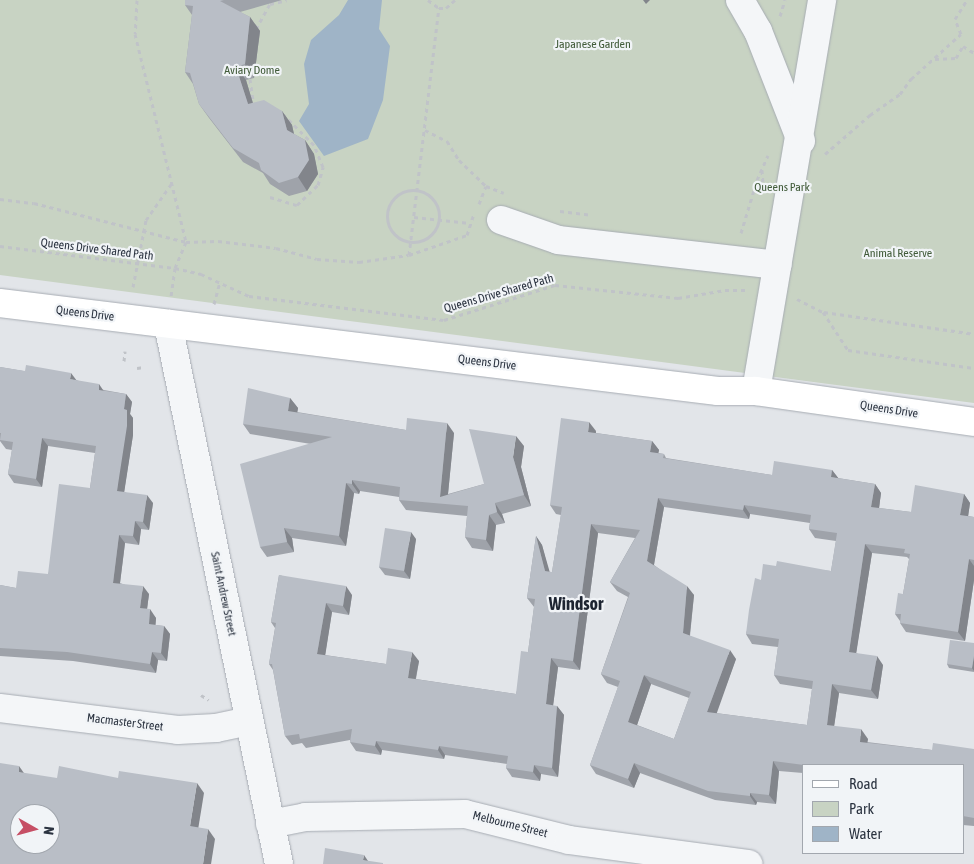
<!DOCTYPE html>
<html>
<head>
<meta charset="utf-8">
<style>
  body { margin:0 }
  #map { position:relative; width:974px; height:864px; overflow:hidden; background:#e2e5e9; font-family:"Asap Condensed",sans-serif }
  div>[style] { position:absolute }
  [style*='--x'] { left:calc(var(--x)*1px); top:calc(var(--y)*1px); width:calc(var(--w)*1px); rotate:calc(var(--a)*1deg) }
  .green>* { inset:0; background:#c8d3c3 }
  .water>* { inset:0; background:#9fb4c7 }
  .path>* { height:3px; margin-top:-1.5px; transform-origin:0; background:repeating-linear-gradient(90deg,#c0c3c8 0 4px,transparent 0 8px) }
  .path>.ring { margin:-1.5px; padding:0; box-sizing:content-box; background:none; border:3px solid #c0c3c8; border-radius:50% }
  .roads { filter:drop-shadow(0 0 1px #a7acb3) drop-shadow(0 0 1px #a7acb3) }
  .minor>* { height:28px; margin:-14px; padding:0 14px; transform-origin:14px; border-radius:14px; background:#f4f6f8 }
  .major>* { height:28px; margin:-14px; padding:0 14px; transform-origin:14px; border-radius:14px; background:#fff }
  .wall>* { inset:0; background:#9fa3aa }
  .shaded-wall>* { inset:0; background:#82858b }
  .building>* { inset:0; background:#b9bec6 }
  span { translate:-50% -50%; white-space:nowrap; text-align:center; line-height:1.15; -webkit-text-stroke:4.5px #f1f4f7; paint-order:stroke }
  .park-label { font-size:12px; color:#415b39 }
  .street-label { font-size:12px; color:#2b3340 }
  .district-label { font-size:18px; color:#1d2431; font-weight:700 }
  .legend { position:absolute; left:802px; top:764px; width:162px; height:90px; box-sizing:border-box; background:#f1f4f7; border:1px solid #a2a7ae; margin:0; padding:6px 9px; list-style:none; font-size:15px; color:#2b3340 }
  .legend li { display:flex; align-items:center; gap:10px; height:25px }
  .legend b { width:25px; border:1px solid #a2a7ae }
  .north { position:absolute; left:10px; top:804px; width:50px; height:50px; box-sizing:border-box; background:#f1f4f7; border:1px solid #a2a7ae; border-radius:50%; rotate:97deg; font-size:14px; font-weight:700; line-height:20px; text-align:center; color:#2b3340 }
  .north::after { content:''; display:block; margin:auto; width:18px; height:22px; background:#c64f65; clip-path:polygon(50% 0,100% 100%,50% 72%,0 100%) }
</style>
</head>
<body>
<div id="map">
  <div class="green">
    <div style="clip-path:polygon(0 0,974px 0,974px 403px,0 275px)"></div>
  </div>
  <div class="water">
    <div style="clip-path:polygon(348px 0,382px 0,379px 29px,390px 46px,383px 100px,368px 139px,324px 156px,299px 121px,309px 104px,304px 64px,311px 40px,339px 15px)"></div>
  </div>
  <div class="path">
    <div style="--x:137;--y:0;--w:34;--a:93"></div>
    <div style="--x:135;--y:34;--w:214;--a:76.2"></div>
    <div style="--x:186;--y:242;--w:28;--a:113"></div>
    <div style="--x:175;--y:268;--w:30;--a:98"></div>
    <div style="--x:428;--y:0;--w:14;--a:36"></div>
    <div style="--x:439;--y:8;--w:7;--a:0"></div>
    <div style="--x:446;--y:8;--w:12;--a:-42"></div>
    <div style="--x:780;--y:16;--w:17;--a:-73"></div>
    <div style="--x:256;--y:29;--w:29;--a:-61"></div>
    <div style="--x:270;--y:4;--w:17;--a:-13"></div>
    <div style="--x:935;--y:59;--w:21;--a:-3"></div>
    <div style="--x:956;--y:58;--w:14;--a:-60"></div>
    <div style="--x:963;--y:46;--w:13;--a:32"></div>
    <div style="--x:250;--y:79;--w:27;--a:82"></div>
    <div style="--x:425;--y:130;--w:25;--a:27"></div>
    <div style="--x:447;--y:141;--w:22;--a:58"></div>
    <div style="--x:459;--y:160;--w:37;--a:44"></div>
    <div style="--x:486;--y:186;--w:19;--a:21"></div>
    <div style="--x:825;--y:154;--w:60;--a:-40.9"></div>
    <div style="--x:870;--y:115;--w:37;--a:-35"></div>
    <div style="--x:900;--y:94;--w:19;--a:-54"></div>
    <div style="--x:911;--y:79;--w:67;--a:-42"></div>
    <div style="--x:961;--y:34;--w:16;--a:-112"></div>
    <div style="--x:955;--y:19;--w:22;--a:-58"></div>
    <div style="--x:762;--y:170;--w:13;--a:86"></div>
    <div class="ring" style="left:387px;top:190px;width:49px;height:49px"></div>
    <div style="--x:270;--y:197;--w:28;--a:17"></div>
    <div style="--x:297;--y:205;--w:29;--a:-44"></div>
    <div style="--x:318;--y:185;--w:19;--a:-74"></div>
    <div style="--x:323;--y:167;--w:24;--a:-112"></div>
    <div style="--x:314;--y:145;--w:42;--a:-135"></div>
    <div style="--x:0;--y:199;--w:34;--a:7"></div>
    <div style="--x:34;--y:203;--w:157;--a:14.4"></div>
    <div style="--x:186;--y:242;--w:32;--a:-2"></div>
    <div style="--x:218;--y:241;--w:58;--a:6.9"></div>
    <div style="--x:276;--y:248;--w:42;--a:15"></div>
    <div style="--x:317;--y:259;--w:42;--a:4.1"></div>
    <div style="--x:359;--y:262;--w:50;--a:-8"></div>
    <div style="--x:409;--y:255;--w:61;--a:-19"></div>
    <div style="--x:467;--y:235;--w:22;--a:-72"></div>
    <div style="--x:479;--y:204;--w:19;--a:-69"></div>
    <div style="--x:560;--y:211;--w:31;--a:7"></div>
    <div style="--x:414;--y:217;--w:56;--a:6.1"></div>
    <div style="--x:741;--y:233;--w:55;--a:-73.2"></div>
    <div style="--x:757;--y:180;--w:27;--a:-66"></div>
    <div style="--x:0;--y:246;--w:176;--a:7.2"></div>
    <div style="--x:175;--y:268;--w:27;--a:13"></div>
    <div style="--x:201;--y:274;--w:53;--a:24.6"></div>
    <div style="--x:249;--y:296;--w:196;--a:7"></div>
    <div style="--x:444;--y:320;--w:116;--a:-17.5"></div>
    <div style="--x:555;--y:285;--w:124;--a:6"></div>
    <div style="--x:678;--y:298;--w:48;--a:-9.7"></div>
    <div style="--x:725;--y:290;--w:21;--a:0"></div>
    <div style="--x:409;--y:255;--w:249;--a:-83.1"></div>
    <div style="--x:133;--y:287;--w:68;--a:-79"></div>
    <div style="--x:146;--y:220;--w:45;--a:-54.9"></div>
    <div style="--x:797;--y:299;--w:29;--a:27"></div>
    <div style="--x:823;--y:312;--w:45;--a:56.7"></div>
    <div style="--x:848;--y:350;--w:127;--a:8.1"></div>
    <div style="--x:214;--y:304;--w:24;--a:-75"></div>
    <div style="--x:824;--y:312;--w:152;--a:8.3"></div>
    <div style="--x:124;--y:361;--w:10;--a:-84"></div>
    <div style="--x:137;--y:368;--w:7;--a:-8"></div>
    <div style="--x:201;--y:695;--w:9;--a:32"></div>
  </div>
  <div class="roads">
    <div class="minor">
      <div style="--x:740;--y:0;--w:36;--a:60"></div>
      <div style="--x:758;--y:31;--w:118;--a:68.6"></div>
      <div style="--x:501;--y:220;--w:60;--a:19.3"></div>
      <div style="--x:558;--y:240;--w:221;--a:6.5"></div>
      <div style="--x:168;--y:324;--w:551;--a:78.38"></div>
      <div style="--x:756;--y:391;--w:397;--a:-80.4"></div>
      <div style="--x:0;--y:708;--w:179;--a:7"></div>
      <div style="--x:178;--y:730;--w:38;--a:-3"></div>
      <div style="--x:216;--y:728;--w:34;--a:-12"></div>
      <div style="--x:270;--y:824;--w:36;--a:-11"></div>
      <div style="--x:305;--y:817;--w:160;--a:-1.1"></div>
      <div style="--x:465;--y:814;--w:107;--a:14"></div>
      <div style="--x:569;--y:840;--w:181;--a:7.6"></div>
    </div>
    <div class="major">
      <div style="--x:0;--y:303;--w:723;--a:6.99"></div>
      <div style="--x:718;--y:391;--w:38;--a:0"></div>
      <div style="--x:756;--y:391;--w:220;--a:8.1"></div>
    </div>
  </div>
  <div class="wall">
    <div style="clip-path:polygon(185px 0,282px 0,240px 12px,250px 17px,260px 31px,254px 78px,246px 80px,253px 103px,282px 111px,292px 125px,294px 134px,305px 140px,314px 154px,318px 174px,307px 191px,289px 196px,270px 184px,263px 173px,243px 162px,209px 118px,199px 104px,193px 84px,185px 72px,192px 15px,185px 5px)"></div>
    <div style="clip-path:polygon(0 367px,76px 380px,104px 390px,126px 394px,132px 402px,130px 414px,133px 418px,133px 435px,124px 492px,153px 503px,149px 530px,141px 529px,139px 545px,125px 543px,120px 583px,149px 594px,147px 609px,156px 618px,155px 625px,164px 626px,170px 634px,167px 661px,158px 660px,156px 673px,73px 661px,0 656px,0 585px,16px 588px,48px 574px,90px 488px,95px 453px,48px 446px,42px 487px,14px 483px,8px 474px,12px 450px,6px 449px,0 441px)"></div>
    <div style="clip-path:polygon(290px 398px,298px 408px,297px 412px,406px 430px,454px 433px,448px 494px,484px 484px,524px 446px,521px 467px,531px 506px,502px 514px,505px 523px,496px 525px,493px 551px,472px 548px,465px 537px,467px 516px,406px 510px,399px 500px,399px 497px,360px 491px,359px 494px,354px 493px,346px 546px,292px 538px,294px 552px,267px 557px,260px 547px,311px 444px,250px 434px,243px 424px)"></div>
    <div style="clip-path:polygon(evenodd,596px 431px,596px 433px,652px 441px,659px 450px,658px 453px,664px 454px,666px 458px,772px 475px,832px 470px,838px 478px,875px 484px,881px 493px,879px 508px,911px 512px,964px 494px,970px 503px,968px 516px,974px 517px,974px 580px,965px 641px,906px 632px,900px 623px,900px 621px,895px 614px,903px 594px,909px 559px,907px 557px,872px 553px,856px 653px,883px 665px,878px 699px,839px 693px,834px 726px,868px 739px,867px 742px,932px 750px,974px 749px,974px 826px,963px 825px,963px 765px,803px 765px,803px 773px,779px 771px,776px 804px,757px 802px,756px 805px,715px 800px,640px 773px,634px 788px,596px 774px,590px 765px,618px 687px,607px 683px,601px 674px,628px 597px,617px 591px,610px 582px,635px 538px,598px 533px,580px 670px,558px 667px,553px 706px,557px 706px,564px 715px,558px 777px,541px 774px,540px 781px,512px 777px,506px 768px,507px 764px,445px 755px,444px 759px,382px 750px,381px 755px,356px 751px,350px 742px,350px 740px,306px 748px,302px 743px,292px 745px,285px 736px,273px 670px,269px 664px,275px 628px,271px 622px,279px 575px,352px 595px,349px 615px,332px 612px,325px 655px,386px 664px,419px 661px,416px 679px,516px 694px,528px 652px,534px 607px,527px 598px,536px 536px,542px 545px,549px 572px,552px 572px,561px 515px,556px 514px,550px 505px,596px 431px,664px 507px,749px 519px,750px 514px,810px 523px,809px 529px,815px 538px,836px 541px,831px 571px,776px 566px,761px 580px,746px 634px,752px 644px,778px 647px,774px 675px,780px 684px,812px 689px,807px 725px,716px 713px,736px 659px,690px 636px,694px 595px,654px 565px,664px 507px,596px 431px,651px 684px,689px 698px,674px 739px,637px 725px,651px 684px)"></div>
    <div style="clip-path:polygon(416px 539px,410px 579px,385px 575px,379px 567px)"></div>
    <div style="clip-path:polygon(974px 643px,974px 672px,949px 668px,947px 664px)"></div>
  </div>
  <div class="shaded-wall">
    <div style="clip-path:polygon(643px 0,650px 0,646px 4px)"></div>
    <div style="clip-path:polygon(250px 17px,260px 31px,254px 78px,245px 64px)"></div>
    <div style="clip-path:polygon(236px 67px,246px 80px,257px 117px,248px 104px)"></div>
    <div style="clip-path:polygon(282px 111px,292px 125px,296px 144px,287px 130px)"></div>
    <div style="clip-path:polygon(305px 140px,314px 154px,318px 174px,307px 191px,298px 177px)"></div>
    <div style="clip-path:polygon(71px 373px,77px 381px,70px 379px)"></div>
    <div style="clip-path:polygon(99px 384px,105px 393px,99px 390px)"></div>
    <div style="clip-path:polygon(126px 394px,132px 402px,130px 414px,133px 418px,133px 435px,123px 500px,117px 491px,124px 409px)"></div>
    <div style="clip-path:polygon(290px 398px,298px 408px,296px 421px,288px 411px)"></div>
    <div style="clip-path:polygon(589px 422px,596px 431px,595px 441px,588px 432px)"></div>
    <div style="clip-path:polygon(447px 423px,454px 433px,447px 504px,440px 497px)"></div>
    <div style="clip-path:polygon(516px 436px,524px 446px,521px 467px,531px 506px,524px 495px,513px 457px)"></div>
    <div style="clip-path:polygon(42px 438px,48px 446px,42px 487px,36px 479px)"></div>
    <div style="clip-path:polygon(652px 441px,659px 450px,657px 461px,650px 452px)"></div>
    <div style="clip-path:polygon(832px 470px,839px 479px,831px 477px)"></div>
    <div style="clip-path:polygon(352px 480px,360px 491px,359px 494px,352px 484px)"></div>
    <div style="clip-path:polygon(346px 483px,354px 493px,346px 546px,339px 536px)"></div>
    <div style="clip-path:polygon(875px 484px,881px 493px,878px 516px,871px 507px)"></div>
    <div style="clip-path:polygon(964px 494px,970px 503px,967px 524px,960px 515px)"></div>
    <div style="clip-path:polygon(147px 495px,153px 503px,149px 530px,143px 522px)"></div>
    <div style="clip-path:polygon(658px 498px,664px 507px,653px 570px,647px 561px)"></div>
    <div style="clip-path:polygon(495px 503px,502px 514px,505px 523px,497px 512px)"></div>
    <div style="clip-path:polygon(744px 505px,750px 514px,749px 519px,743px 510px)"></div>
    <div style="clip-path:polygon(489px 515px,496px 525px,493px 551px,486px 540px)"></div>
    <div style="clip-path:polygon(135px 521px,141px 529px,139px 545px,133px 536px)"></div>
    <div style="clip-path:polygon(591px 524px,598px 533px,580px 670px,573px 661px)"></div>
    <div style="clip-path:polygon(284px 528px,292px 538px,294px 552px,287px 542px)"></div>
    <div style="clip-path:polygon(411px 532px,416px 539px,410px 579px,404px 571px)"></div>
    <div style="clip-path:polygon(119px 535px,125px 543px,119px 591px,113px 583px)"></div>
    <div style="clip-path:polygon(536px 536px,542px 545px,552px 580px,545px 571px)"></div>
    <div style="clip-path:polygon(865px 544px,872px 553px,855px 661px,849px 652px)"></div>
    <div style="clip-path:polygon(969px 559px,974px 566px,974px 580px,965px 641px,958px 632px)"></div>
    <div style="clip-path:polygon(143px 586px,149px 594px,146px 617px,140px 608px)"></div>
    <div style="clip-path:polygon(346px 586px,352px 595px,349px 615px,343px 606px)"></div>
    <div style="clip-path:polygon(687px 586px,694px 595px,689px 642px,683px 633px)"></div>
    <div style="clip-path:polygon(326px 603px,332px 612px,324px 663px,317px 654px)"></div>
    <div style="clip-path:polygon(150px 609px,156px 618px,155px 633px,149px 624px)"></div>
    <div style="clip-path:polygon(164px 626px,170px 634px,167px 661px,161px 653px)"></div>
    <div style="clip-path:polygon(730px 650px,736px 659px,714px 721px,707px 712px)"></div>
    <div style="clip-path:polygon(152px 652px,158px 660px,156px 673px,150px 664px)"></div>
    <div style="clip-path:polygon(412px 652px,419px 661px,414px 687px,408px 678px)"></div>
    <div style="clip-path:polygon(877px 656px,883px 665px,878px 699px,871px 690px)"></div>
    <div style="clip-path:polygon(974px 656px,974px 671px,972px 668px)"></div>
    <div style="clip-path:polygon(551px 658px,558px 667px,552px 714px,546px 704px)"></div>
    <div style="clip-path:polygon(644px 675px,651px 684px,635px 731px,628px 722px)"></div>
    <div style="clip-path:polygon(832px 684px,839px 693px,833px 734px,827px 725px)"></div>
    <div style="clip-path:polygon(557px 706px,564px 715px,558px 777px,552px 768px)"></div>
    <div style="clip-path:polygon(861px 729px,868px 739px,866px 751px,860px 742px)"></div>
    <div style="clip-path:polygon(376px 741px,382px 750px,381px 755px,375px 746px)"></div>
    <div style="clip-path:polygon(439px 746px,445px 755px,444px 759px,438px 750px)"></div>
    <div style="clip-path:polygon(773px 761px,779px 771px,776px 804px,769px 795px)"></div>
    <div style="clip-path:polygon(634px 763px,640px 773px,634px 788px,628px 779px)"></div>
    <div style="clip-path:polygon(534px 765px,541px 774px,540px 781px,533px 772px)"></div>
    <div style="clip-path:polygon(19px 766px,26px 776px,19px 772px)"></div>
    <div style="clip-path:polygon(197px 783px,204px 793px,197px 836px,190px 826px)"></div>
    <div style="clip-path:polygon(750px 793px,757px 802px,756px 805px,750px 796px)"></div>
    <div style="clip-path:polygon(208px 829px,215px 839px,211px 864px,203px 864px)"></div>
    <div style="clip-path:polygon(364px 855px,370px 864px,363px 860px)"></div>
  </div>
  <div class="building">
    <div style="clip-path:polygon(185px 0,224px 0,220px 1px,250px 17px,245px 64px,236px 67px,248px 104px,264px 100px,282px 111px,287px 130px,305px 140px,309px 160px,298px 177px,279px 183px,261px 170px,259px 163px,233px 148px,199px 104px,190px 73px,185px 72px,193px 6px,185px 5px)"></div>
    <div style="clip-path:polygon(26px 365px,71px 373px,70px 379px,99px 384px,99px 390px,126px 394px,124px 409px,127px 410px,127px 426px,117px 491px,147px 495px,143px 522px,135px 521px,133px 536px,119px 535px,113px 583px,143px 586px,140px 608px,150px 609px,149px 624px,164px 626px,161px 653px,152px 652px,150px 664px,67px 652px,0 648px,0 585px,16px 588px,18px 571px,48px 574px,59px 484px,90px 488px,96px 446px,42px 438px,36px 479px,8px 474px,13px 442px,0 440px,1px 433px,0 433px,0 367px,25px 371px)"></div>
    <div style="clip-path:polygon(248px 388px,290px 398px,288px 411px,406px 430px,407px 418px,447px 423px,440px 497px,484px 484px,469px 429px,516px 436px,513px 457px,524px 495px,495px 503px,497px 512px,489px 515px,486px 540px,465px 537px,468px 506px,399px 500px,400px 487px,352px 480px,352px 484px,346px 483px,339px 536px,284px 528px,287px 542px,260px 547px,240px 464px,332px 437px,243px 424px)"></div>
    <div style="clip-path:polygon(evenodd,561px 418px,589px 422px,588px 432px,652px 441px,650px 452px,664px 454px,663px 458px,772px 475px,774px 461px,832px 470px,831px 477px,875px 484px,871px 507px,911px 512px,915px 485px,964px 494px,960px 515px,974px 517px,974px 560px,969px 559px,958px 632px,900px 623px,901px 614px,895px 614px,898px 593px,903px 594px,910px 554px,904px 553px,905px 549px,865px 544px,849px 652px,877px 656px,871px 690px,832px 684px,827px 725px,861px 729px,860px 742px,932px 750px,933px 743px,974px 749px,974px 818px,963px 816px,963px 765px,804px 765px,773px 761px,769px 795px,750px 793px,750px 796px,708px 791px,634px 763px,628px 779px,590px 765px,620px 681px,601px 674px,630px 593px,610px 582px,640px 530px,591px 524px,573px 661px,551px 658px,546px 704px,557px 706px,552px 768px,534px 765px,533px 772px,506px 768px,508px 756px,439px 746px,438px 750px,376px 741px,375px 746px,350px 742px,352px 729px,300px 739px,299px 734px,285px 736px,272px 664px,269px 664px,276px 623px,271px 622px,279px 575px,346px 586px,343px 606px,326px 603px,317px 654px,386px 664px,388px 648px,412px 652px,408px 678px,516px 694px,521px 651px,528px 652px,535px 599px,527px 598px,536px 536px,545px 571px,552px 572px,562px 507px,550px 505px,561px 418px,658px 498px,743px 510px,744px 505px,811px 515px,809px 529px,837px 533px,831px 571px,777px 561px,776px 566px,763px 564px,761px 580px,755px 578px,749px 610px,746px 634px,779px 639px,774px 675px,813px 681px,807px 725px,707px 712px,730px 650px,683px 633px,687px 586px,647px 561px,658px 498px,561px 418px,644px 675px,691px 692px,674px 739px,628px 722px,644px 675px)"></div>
    <div style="clip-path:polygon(385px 528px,411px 532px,404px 571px,379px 567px)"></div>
    <div style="clip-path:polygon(950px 640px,974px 643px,974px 656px,972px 668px,947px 664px)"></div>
    <div style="clip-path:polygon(evenodd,0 763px,19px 766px,19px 772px,57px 778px,59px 766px,118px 778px,119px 771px,197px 783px,190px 826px,208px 829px,203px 864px,0 864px,0 763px,20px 814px,50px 814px,50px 844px,20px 844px,20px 814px)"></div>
    <div style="clip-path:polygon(325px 848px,364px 855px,363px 860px,383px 863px,383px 864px,323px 864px)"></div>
  </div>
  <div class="park-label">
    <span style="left:593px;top:45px">Japanese Garden</span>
    <span style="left:252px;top:71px">Aviary Dome</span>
    <span style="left:782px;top:188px">Queens Park</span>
    <span style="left:898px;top:254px">Animal Reserve</span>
  </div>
  <div class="street-label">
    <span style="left:97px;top:250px;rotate:7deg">Queens Drive Shared Path</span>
    <span style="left:499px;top:294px;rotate:-16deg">Queens Drive Shared Path</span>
    <span style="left:85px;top:314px;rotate:7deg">Queens Drive</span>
    <span style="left:487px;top:363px;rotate:7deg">Queens Drive</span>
    <span style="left:889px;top:410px;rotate:9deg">Queens Drive</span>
    <span style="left:223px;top:594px;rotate:78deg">Saint Andrew Street</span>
    <span style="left:125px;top:723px;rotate:7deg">Macmaster Street</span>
    <span style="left:510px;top:825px;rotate:14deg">Melbourne Street</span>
  </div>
  <div class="district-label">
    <span style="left:576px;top:604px">Windsor</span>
  </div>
  <ul class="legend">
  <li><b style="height:6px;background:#fff"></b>Road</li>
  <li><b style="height:14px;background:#c8d3c3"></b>Park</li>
  <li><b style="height:14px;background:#9fb4c7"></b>Water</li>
  </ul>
  <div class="north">N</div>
</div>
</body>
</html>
